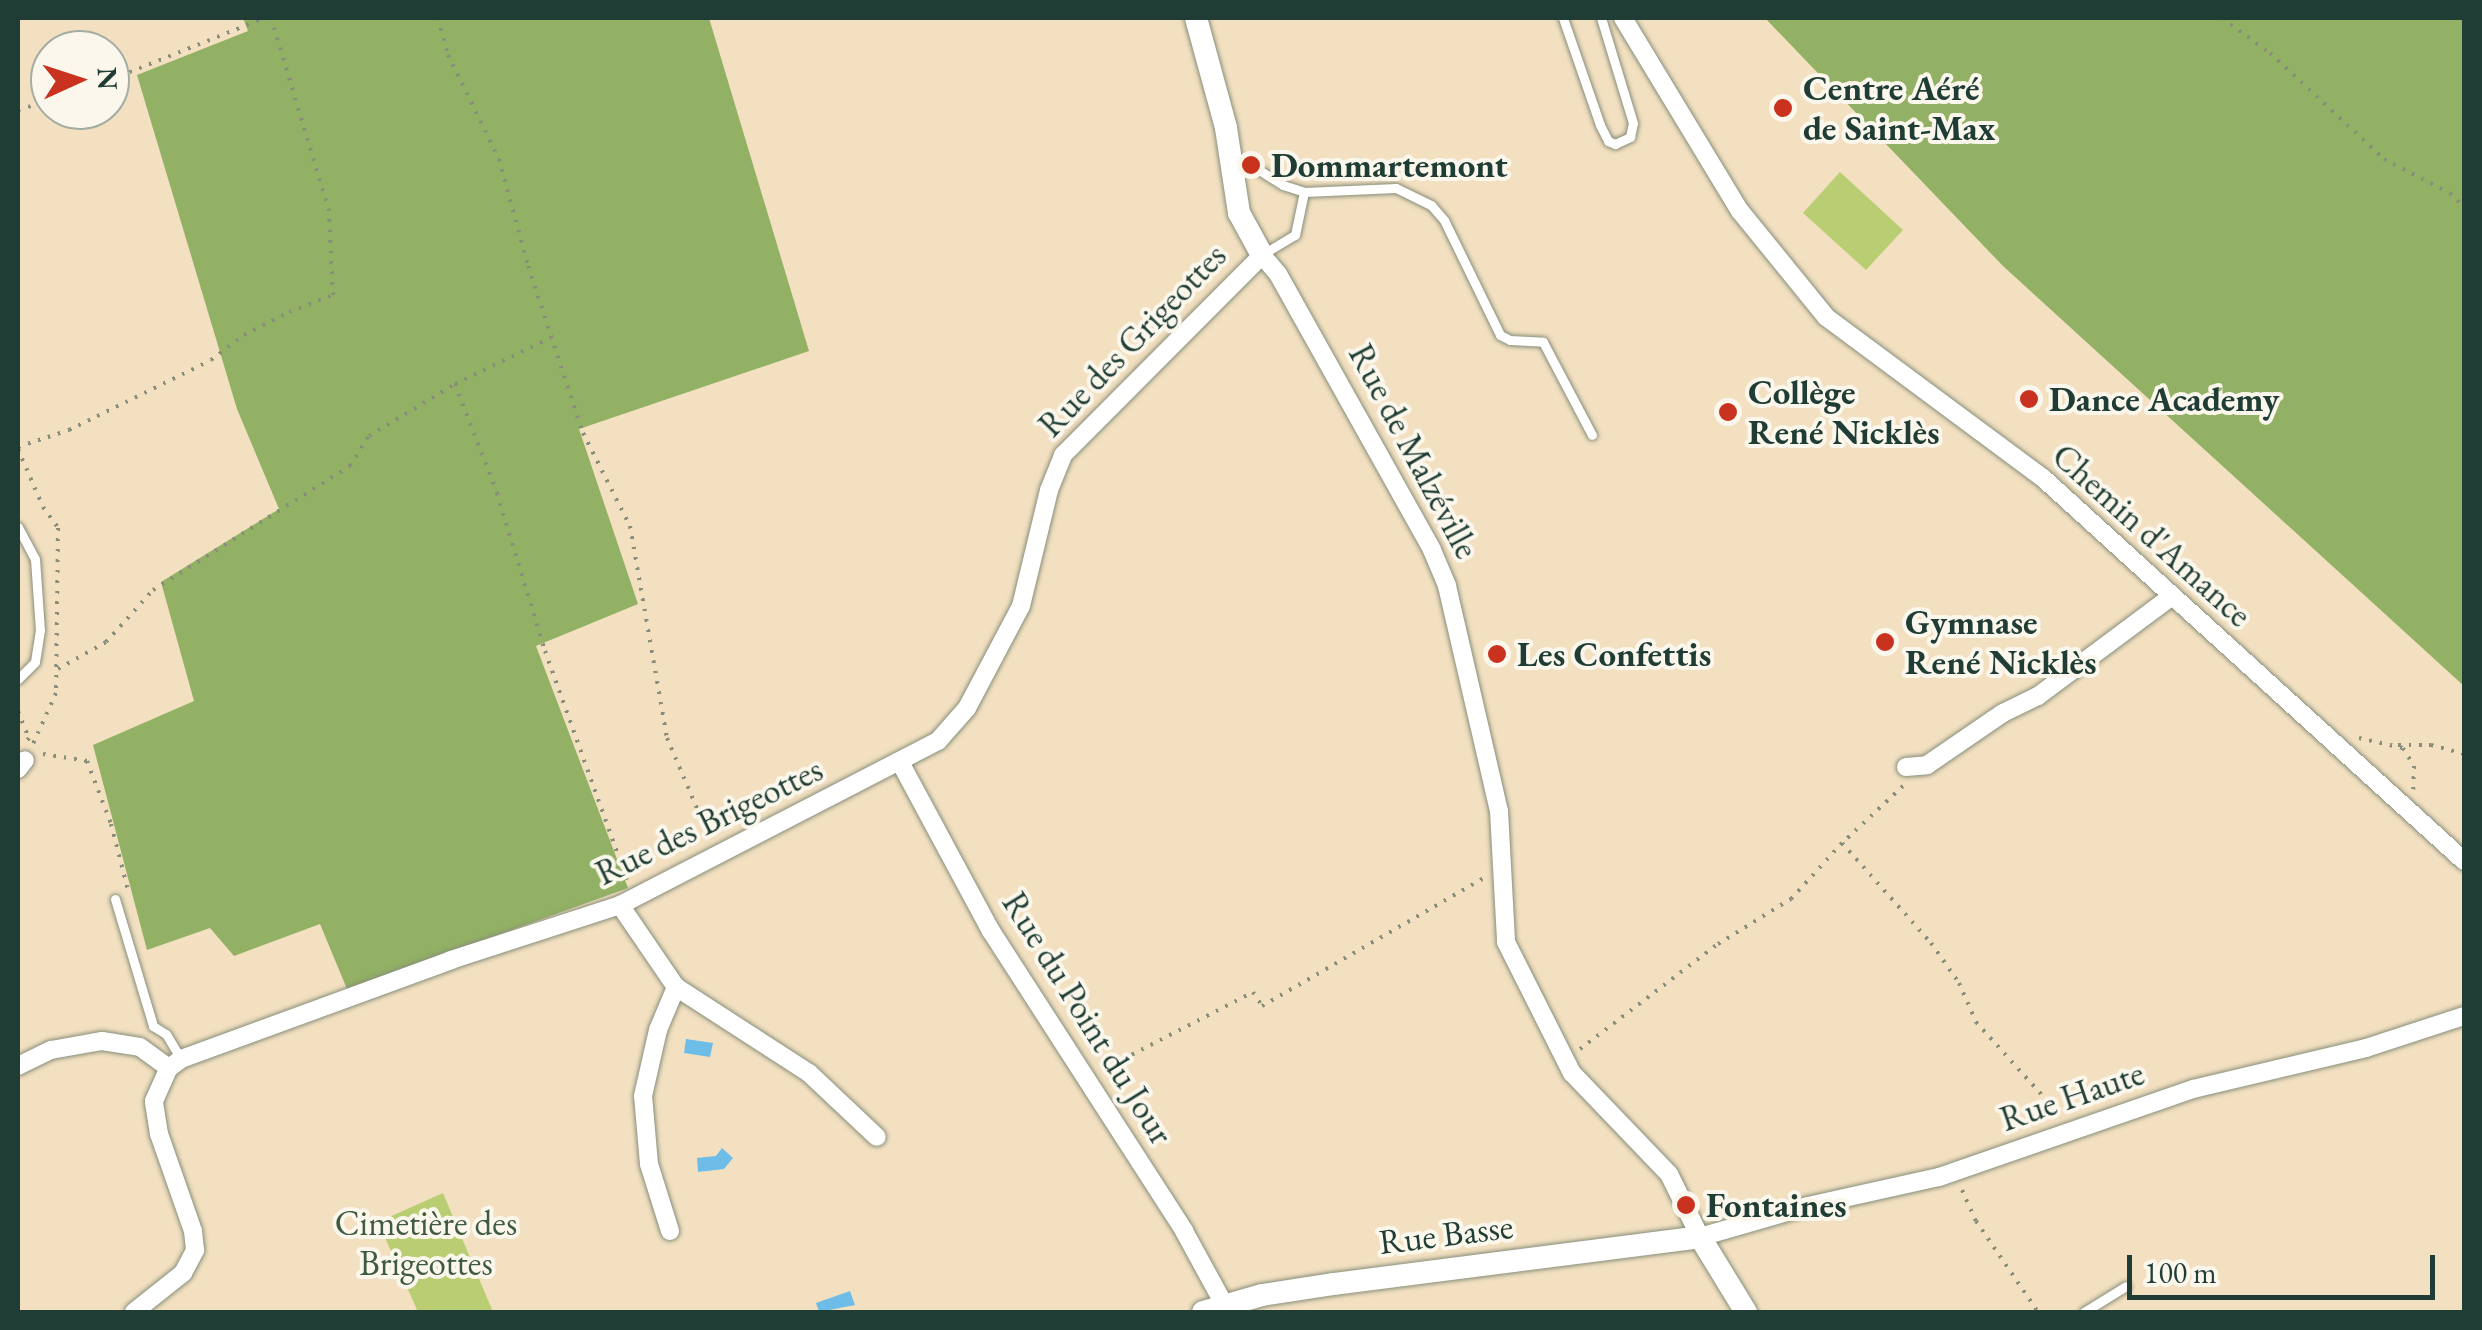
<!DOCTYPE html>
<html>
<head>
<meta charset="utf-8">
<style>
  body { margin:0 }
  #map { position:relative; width:2482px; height:1330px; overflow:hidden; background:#f2e0c1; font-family:"EB Garamond",serif }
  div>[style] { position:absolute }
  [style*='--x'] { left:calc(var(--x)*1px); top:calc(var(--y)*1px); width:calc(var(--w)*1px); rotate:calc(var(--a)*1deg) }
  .green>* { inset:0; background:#b9ce72 }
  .forest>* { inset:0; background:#92b164 }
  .water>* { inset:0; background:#6ebce8 }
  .path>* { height:4px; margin-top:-2px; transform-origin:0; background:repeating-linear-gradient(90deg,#888e7a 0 2.5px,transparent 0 10.5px) }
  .roads { filter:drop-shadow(0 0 2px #888e7a) drop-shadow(0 0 2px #888e7a) }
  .service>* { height:9px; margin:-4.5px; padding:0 4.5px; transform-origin:4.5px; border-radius:4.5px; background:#fff }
  .minor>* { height:18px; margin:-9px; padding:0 9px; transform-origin:9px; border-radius:9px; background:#fff }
  .tertiary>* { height:22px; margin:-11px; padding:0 11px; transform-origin:11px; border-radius:11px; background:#fff }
  .dots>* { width:28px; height:28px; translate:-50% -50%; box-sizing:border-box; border:5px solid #fbf7ec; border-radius:50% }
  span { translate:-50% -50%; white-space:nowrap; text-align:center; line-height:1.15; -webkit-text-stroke:8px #fbf7ec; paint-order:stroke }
  .poi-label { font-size:35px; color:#1f3d34; font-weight:700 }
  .left { translate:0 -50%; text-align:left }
  .street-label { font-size:35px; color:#1f3d34 }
  .park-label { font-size:35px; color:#3e5a40 }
  .frame { position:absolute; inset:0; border:20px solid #1f3d34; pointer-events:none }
  .north { position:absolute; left:30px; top:30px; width:100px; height:100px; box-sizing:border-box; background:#fbf7ec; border:2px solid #a3ada2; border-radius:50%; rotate:87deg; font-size:28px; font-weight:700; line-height:40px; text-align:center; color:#1f3d34 }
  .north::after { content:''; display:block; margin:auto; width:35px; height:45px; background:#c8321e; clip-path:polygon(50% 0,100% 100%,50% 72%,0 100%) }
  .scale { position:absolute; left:2127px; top:1255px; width:308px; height:45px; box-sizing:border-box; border:5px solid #1f3d34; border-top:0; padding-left:12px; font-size:30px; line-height:35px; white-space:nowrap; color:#1f3d34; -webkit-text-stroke:8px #fbf7ec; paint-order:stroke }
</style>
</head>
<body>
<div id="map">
  <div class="green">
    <div style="clip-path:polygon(1840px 172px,1903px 230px,1866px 270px,1803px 213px)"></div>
    <div style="clip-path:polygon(443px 1193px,493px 1312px,418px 1312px,378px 1222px)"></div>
  </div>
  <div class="forest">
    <div style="clip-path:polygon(243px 18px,709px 18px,809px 351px,579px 429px,638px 604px,536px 646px,628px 888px,347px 989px,320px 924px,234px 956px,210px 928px,147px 950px,93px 745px,194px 701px,161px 582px,279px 509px,237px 409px,137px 75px,248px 31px)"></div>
    <div style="clip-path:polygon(1765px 18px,2464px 18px,2464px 686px,2003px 266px)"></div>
  </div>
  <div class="water">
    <div style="clip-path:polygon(686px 1039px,713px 1043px,710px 1057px,684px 1053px)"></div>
    <div style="clip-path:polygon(722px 1148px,733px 1158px,724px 1169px,698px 1172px,697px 1158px,716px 1156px)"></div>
    <div style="clip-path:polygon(850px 1291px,855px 1305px,819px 1312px,816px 1303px)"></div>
  </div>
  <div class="path">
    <div style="--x:438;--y:18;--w:38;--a:75"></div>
    <div style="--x:448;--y:55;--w:116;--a:63.9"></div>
    <div style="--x:499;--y:159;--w:111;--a:74.8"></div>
    <div style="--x:528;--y:266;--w:176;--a:71.8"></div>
    <div style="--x:583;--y:433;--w:104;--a:63.2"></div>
    <div style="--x:630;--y:526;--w:215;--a:80.1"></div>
    <div style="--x:667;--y:738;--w:110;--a:66.9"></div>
    <div style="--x:2222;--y:18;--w:59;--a:36.1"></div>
    <div style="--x:2270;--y:53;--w:156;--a:42.9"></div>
    <div style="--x:2384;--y:159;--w:74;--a:27.3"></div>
    <div style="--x:2450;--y:193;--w:20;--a:45"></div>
    <div style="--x:110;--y:80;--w:166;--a:-21.9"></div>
    <div style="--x:18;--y:110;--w:34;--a:-17"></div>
    <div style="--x:455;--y:384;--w:117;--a:68.9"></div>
    <div style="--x:497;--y:493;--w:165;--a:73.1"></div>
    <div style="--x:545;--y:651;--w:243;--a:70.3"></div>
    <div style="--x:18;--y:447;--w:54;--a:-18.4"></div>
    <div style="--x:69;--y:430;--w:158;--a:-26.2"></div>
    <div style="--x:211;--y:360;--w:41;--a:-37.1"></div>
    <div style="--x:244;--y:335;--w:51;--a:-27.1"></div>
    <div style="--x:289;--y:312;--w:47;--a:-21.1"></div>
    <div style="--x:333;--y:295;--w:84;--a:-92.7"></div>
    <div style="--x:329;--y:211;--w:202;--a:-106.7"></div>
    <div style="--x:18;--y:449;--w:63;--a:66.7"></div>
    <div style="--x:43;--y:507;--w:26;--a:54"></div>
    <div style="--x:58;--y:528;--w:165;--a:90.7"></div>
    <div style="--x:56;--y:693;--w:56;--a:114.3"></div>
    <div style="--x:58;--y:669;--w:55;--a:-29.4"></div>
    <div style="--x:106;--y:642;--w:70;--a:-47.9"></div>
    <div style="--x:153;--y:590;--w:233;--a:-32.2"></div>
    <div style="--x:350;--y:466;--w:36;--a:-58"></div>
    <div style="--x:369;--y:436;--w:100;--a:-31.2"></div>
    <div style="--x:455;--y:384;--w:106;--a:-25.8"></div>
    <div style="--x:18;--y:711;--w:29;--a:68"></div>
    <div style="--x:29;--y:738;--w:5;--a:127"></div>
    <div style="--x:2359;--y:738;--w:45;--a:12.8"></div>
    <div style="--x:2403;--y:748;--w:21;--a:59"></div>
    <div style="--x:2414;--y:766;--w:24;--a:92"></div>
    <div style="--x:2398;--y:745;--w:33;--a:0"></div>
    <div style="--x:2431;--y:745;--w:34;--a:15"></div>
    <div style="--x:43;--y:754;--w:45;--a:9"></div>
    <div style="--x:87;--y:761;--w:67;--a:69.1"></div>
    <div style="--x:111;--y:824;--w:68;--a:75.6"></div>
    <div style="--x:1903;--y:786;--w:83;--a:136.9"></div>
    <div style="--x:1842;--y:843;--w:134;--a:48.3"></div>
    <div style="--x:1931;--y:943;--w:49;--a:55"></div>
    <div style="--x:1959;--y:983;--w:43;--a:66.4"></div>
    <div style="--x:1976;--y:1022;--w:125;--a:47.9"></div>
    <div style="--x:1580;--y:1049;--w:173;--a:-37.3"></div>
    <div style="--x:1718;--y:944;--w:86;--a:-31.7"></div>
    <div style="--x:1791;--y:899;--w:76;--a:-47.7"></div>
    <div style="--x:1104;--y:1069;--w:168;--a:-27.3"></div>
    <div style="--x:1253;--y:992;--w:17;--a:57"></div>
    <div style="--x:1262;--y:1006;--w:256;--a:-30"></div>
    <div style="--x:1962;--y:1190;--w:34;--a:66"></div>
    <div style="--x:1976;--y:1221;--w:110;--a:55.7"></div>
  </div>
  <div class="roads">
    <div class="service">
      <div style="--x:1563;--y:18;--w:113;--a:70.9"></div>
      <div style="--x:1600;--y:125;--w:18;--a:63"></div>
      <div style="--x:1608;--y:141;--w:8;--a:23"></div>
      <div style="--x:1615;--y:144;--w:17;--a:-25"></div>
      <div style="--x:1630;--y:137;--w:14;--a:-78"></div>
      <div style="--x:1633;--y:123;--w:110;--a:-106.9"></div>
      <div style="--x:1232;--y:161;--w:19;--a:12"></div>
      <div style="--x:1251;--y:165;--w:38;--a:32"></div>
      <div style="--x:1283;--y:185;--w:22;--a:18"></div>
      <div style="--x:1304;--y:192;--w:92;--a:-2.5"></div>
      <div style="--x:1396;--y:188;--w:39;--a:26"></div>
      <div style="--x:1431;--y:205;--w:20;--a:49"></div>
      <div style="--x:1444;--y:220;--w:128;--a:64"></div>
      <div style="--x:1500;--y:335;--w:11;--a:27"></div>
      <div style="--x:1510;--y:340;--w:33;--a:3"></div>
      <div style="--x:1543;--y:342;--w:105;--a:62.2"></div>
      <div style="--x:1263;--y:254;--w:37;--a:-31"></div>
      <div style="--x:1295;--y:235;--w:44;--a:-78.2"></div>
      <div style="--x:18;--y:527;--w:36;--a:62"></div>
      <div style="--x:35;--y:559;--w:71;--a:86"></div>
      <div style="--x:40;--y:630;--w:32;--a:99"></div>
      <div style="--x:35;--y:662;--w:24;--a:135"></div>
      <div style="--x:115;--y:899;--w:133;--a:73.3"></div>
      <div style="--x:153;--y:1026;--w:15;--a:32"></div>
      <div style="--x:166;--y:1034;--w:29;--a:59"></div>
      <div style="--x:2084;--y:1312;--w:49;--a:-31.8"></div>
    </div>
    <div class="minor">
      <div style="--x:1623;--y:18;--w:226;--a:58.8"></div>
      <div style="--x:1740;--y:211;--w:136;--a:50.9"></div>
      <div style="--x:1826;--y:317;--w:270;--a:36.6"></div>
      <div style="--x:2043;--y:478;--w:569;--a:42.29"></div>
      <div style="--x:901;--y:764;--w:190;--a:61.7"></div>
      <div style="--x:991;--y:931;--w:357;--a:57.2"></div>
      <div style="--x:1184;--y:1231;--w:83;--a:61.3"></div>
      <div style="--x:1906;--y:767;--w:21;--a:-5"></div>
      <div style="--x:1927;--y:765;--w:92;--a:-34.4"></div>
      <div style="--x:2003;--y:713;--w:39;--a:-26"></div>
      <div style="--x:2038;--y:696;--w:167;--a:-36.7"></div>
      <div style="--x:18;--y:769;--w:11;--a:-52"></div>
      <div style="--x:620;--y:905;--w:99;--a:55.7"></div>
      <div style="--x:676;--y:987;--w:158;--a:32.9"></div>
      <div style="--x:809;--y:1073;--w:93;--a:43.3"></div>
      <div style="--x:18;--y:1066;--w:37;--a:-26"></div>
      <div style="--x:51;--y:1050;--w:52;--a:-10"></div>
      <div style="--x:102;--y:1041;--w:38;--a:9"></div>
      <div style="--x:140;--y:1047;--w:36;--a:36"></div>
      <div style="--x:670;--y:1231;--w:70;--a:-107.4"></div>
      <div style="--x:649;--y:1164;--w:68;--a:-95"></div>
      <div style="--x:643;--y:1096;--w:68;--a:-77.2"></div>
      <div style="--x:658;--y:1030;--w:47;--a:-67.3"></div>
      <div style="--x:134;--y:1312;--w:63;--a:-38.5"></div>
      <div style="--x:183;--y:1273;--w:26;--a:-62"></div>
      <div style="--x:195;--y:1250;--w:19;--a:-96"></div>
      <div style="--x:193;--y:1231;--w:103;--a:-109.3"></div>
      <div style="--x:159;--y:1134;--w:33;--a:-99"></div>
      <div style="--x:154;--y:1101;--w:36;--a:-66"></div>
      <div style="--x:169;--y:1068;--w:15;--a:-37"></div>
      <div style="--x:181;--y:1059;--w:288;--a:-20.1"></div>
      <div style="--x:451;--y:960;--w:178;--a:-18"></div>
      <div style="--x:620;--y:905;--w:358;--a:-27.3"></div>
      <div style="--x:938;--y:741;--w:44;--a:-48.7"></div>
      <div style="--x:967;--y:708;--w:115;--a:-62.1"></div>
      <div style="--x:1021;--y:606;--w:119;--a:-76.4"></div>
      <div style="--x:1049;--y:490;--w:38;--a:-68"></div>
      <div style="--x:1063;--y:455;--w:282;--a:-45.1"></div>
      <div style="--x:1262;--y:255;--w:25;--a:50"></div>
      <div style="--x:1278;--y:274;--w:316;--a:60.8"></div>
      <div style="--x:1432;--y:550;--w:39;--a:67"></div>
      <div style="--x:1447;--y:586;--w:231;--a:77"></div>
      <div style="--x:1499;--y:811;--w:131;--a:86.9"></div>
      <div style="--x:1506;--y:942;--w:147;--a:63.3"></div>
      <div style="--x:1572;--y:1073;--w:140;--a:46.2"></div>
      <div style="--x:1669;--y:1174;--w:70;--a:63.8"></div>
      <div style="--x:1700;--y:1237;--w:112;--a:-16"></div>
      <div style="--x:1808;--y:1206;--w:134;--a:-12.5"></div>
      <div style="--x:1939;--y:1177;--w:269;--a:-19.1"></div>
      <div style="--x:2193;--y:1089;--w:178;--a:-13.3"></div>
      <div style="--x:2366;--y:1048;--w:103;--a:-18.1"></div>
    </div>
    <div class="tertiary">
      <div style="--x:1196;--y:18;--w:114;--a:74.7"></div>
      <div style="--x:1226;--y:128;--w:86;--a:81.3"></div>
      <div style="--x:1239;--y:213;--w:48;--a:61.3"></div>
      <div style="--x:1203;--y:1312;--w:61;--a:-16.1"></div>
      <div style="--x:1262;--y:1295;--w:73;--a:-8.7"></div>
      <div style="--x:1334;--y:1284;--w:369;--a:-7.3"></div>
      <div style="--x:1700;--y:1237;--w:88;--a:58.5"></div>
    </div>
  </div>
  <div class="dots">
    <div style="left:1783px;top:108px;background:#c8321e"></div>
    <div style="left:1251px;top:165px;background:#c8321e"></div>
    <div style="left:2029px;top:399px;background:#c8321e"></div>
    <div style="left:1728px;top:412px;background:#c8321e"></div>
    <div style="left:1885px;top:642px;background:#c8321e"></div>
    <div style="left:1497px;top:654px;background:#c8321e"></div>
    <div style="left:1686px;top:1205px;background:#c8321e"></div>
  </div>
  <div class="poi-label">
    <span class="left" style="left:1803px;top:108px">Centre Aéré<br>de Saint-Max</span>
    <span class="left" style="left:1271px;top:165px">Dommartemont</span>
    <span class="left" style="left:1748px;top:412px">Collège<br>René Nicklès</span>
    <span class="left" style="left:2049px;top:399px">Dance Academy</span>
    <span class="left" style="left:1905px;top:642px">Gymnase<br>René Nicklès</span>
    <span class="left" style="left:1517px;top:654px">Les Confettis</span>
    <span class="left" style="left:1706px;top:1205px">Fontaines</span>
  </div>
  <div class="street-label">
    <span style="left:1132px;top:340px;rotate:-46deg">Rue des Grigeottes</span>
    <span style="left:1414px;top:451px;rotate:62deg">Rue de Malzéville</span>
    <span style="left:2152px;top:535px;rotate:42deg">Chemin d'Amance</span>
    <span style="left:709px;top:821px;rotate:-26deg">Rue des Brigeottes</span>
    <span style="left:1088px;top:1018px;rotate:58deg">Rue du Point du Jour</span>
    <span style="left:2072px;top:1096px;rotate:-19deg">Rue Haute</span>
    <span style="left:1446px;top:1234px;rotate:-7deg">Rue Basse</span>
  </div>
  <div class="park-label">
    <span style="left:426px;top:1243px">Cimetière des<br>Brigeottes</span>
  </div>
  <div class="frame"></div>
  <div class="north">N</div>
  <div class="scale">100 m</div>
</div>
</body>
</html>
